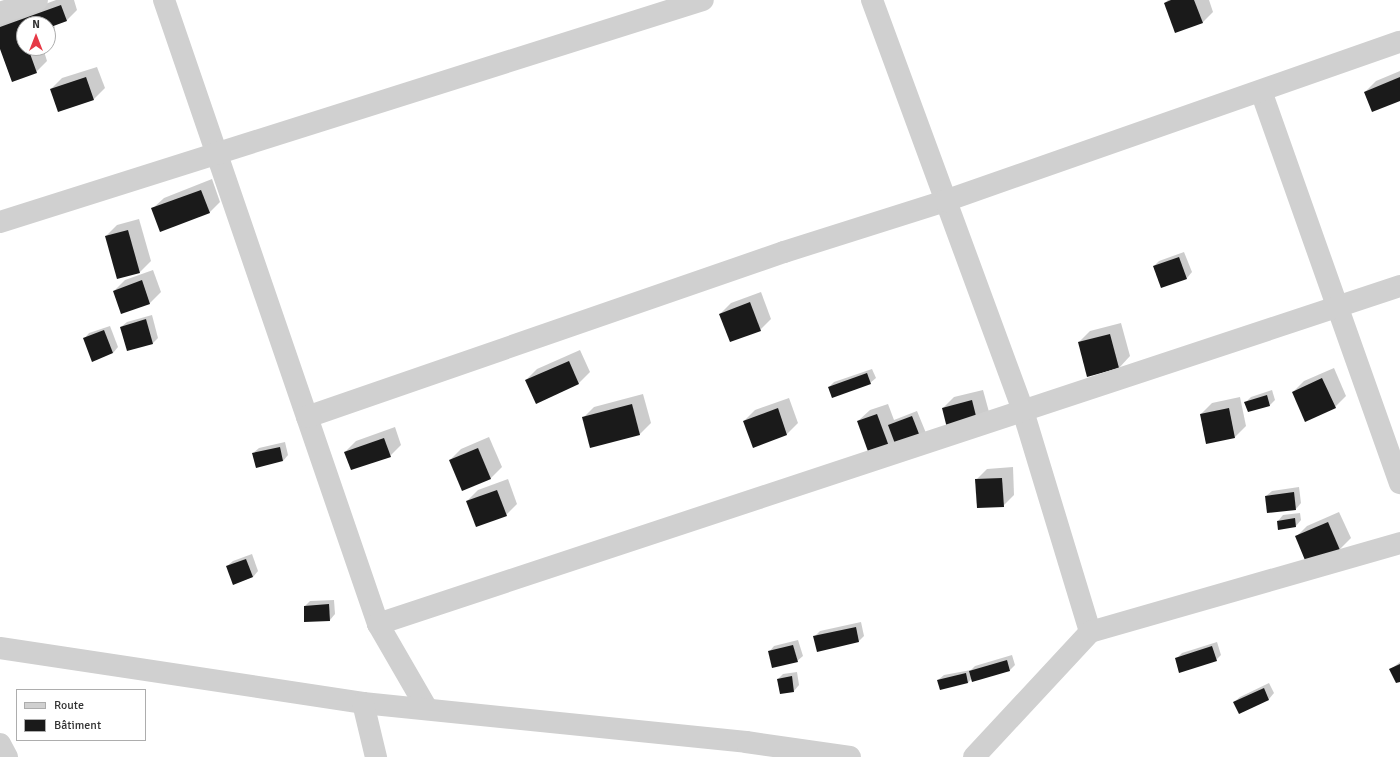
<!DOCTYPE html>
<html>
<head>
<meta charset="utf-8">
<style>
  body { margin:0 }
  #map { position:relative; width:1400px; height:757px; overflow:hidden; background:#fff; font-family:Signika,sans-serif }
  div>[style] { position:absolute }
  [style*='--x'] { left:calc(var(--x)*1px); top:calc(var(--y)*1px); width:calc(var(--w)*1px); rotate:calc(var(--a)*1deg) }
  .shadow>* { inset:0; background:#0003 }
  .building>* { inset:0; background:#1a1a1a }
  .minor>* { height:22px; margin:-11px; padding:0 11px; transform-origin:11px; border-radius:11px; background:#d0d0d0 }
  span { translate:-50% -50%; white-space:nowrap; text-align:center; line-height:1.15; -webkit-text-stroke:4px #fff; paint-order:stroke }
  .legend { position:absolute; left:16px; top:689px; width:130px; height:52px; box-sizing:border-box; background:#fff; border:1px solid #adadad; margin:0; padding:5px 7px; list-style:none; font-size:12px; color:#333 }
  .legend li { display:flex; align-items:center; gap:8px; height:20px }
  .legend b { width:20px; border:1px solid #adadad }
  .north { position:absolute; left:16px; top:16px; width:40px; height:40px; box-sizing:border-box; background:#fff; border:1px solid #adadad; border-radius:50%; rotate:0deg; font-size:11px; font-weight:700; line-height:16px; text-align:center; color:#333 }
  .north::after { content:''; display:block; margin:auto; width:14px; height:18px; background:#e63946; clip-path:polygon(50% 0,100% 100%,50% 72%,0 100%) }
</style>
</head>
<body>
<div id="map">
  <div class="shadow">
    <div style="clip-path:polygon(56px 0,74px 0,77px 10px,66px 21px,54px 25px,55px 28px,48px 35px,48px 24px,24px 24px,24px 48px,43px 48px,47px 61px,36px 72px,0 46px,0 24px,5px 19px)"></div>
    <div style="clip-path:polygon(1168px 0,1209px 0,1213px 12px,1202px 23px,1165px 3px)"></div>
    <div style="clip-path:polygon(97px 67px,105px 88px,94px 99px,51px 89px,62px 78px)"></div>
    <div style="clip-path:polygon(1400px 71px,1400px 100px,1365px 92px,1376px 81px)"></div>
    <div style="clip-path:polygon(212px 179px,220px 202px,209px 213px,152px 209px,164px 198px)"></div>
    <div style="clip-path:polygon(139px 219px,151px 261px,140px 272px,118px 278px,106px 236px,117px 225px)"></div>
    <div style="clip-path:polygon(1184px 252px,1192px 272px,1187px 278px,1162px 287px,1154px 266px,1159px 261px)"></div>
    <div style="clip-path:polygon(153px 270px,161px 292px,150px 303px,114px 291px,125px 280px)"></div>
    <div style="clip-path:polygon(761px 292px,771px 319px,760px 330px,720px 314px,731px 303px)"></div>
    <div style="clip-path:polygon(152px 315px,158px 338px,153px 343px,128px 350px,121px 327px,127px 322px)"></div>
    <div style="clip-path:polygon(1121px 323px,1130px 356px,1119px 368px,1079px 342px,1090px 331px)"></div>
    <div style="clip-path:polygon(110px 326px,118px 347px,113px 353px,84px 339px,89px 333px)"></div>
    <div style="clip-path:polygon(580px 350px,590px 372px,579px 383px,526px 380px,537px 369px)"></div>
    <div style="clip-path:polygon(1334px 368px,1346px 396px,1335px 407px,1293px 392px,1304px 381px)"></div>
    <div style="clip-path:polygon(872px 369px,876px 378px,870px 383px,829px 387px,834px 382px)"></div>
    <div style="clip-path:polygon(983px 390px,989px 412px,978px 423px,943px 408px,954px 397px)"></div>
    <div style="clip-path:polygon(1272px 390px,1275px 400px,1270px 405px,1246px 402px,1251px 397px)"></div>
    <div style="clip-path:polygon(643px 394px,651px 423px,640px 434px,591px 447px,583px 418px,594px 407px)"></div>
    <div style="clip-path:polygon(1240px 397px,1246px 426px,1235px 437px,1201px 414px,1212px 403px)"></div>
    <div style="clip-path:polygon(789px 398px,798px 423px,787px 434px,753px 446px,744px 421px,755px 410px)"></div>
    <div style="clip-path:polygon(888px 404px,894px 420px,917px 411px,926px 433px,890px 448px,858px 421px,870px 410px)"></div>
    <div style="clip-path:polygon(395px 427px,401px 445px,390px 456px,345px 452px,356px 441px)"></div>
    <div style="clip-path:polygon(489px 437px,502px 467px,491px 478px,463px 490px,450px 460px,461px 449px)"></div>
    <div style="clip-path:polygon(285px 442px,288px 455px,283px 461px,253px 453px,259px 448px)"></div>
    <div style="clip-path:polygon(1013px 467px,1014px 495px,1003px 506px,976px 480px,987px 469px)"></div>
    <div style="clip-path:polygon(508px 479px,517px 504px,506px 515px,467px 501px,478px 490px)"></div>
    <div style="clip-path:polygon(1299px 487px,1301px 503px,1296px 509px,1266px 496px,1272px 491px)"></div>
    <div style="clip-path:polygon(1339px 512px,1351px 538px,1340px 549px,1296px 537px,1307px 526px)"></div>
    <div style="clip-path:polygon(1300px 513px,1301px 520px,1296px 526px,1279px 528px,1278px 521px,1283px 515px)"></div>
    <div style="clip-path:polygon(252px 554px,258px 571px,253px 577px,233px 584px,227px 566px,233px 561px)"></div>
    <div style="clip-path:polygon(334px 600px,335px 614px,330px 620px,305px 606px,310px 601px)"></div>
    <div style="clip-path:polygon(861px 622px,864px 636px,859px 641px,814px 637px,820px 631px)"></div>
    <div style="clip-path:polygon(798px 640px,803px 656px,797px 661px,769px 652px,774px 646px)"></div>
    <div style="clip-path:polygon(1217px 642px,1221px 655px,1216px 660px,1176px 659px,1182px 653px)"></div>
    <div style="clip-path:polygon(1012px 655px,1015px 665px,1010px 670px,972px 678px,968px 683px,938px 680px,944px 675px,971px 670px,975px 666px)"></div>
    <div style="clip-path:polygon(1400px 662px,1400px 680px,1391px 669px)"></div>
    <div style="clip-path:polygon(797px 672px,799px 685px,794px 691px,781px 693px,778px 679px,783px 674px)"></div>
    <div style="clip-path:polygon(1269px 683px,1274px 693px,1269px 699px,1239px 712px,1234px 702px,1240px 697px)"></div>
  </div>
  <div class="building">
    <div style="clip-path:polygon(1171px 0,1194px 0,1203px 23px,1175px 33px,1164px 3px)"></div>
    <div style="clip-path:polygon(61px 5px,67px 21px,48px 28px,48px 24px,24px 24px,24px 48px,28px 48px,37px 73px,12px 82px,0 49px,0 27px)"></div>
    <div style="clip-path:polygon(86px 77px,94px 100px,58px 112px,50px 89px)"></div>
    <div style="clip-path:polygon(1400px 77px,1400px 101px,1372px 112px,1364px 92px)"></div>
    <div style="clip-path:polygon(201px 190px,210px 213px,160px 232px,151px 208px)"></div>
    <div style="clip-path:polygon(128px 230px,140px 273px,117px 279px,105px 236px)"></div>
    <div style="clip-path:polygon(1179px 257px,1187px 279px,1161px 288px,1153px 266px)"></div>
    <div style="clip-path:polygon(142px 280px,150px 304px,121px 314px,113px 291px)"></div>
    <div style="clip-path:polygon(750px 302px,761px 331px,730px 342px,719px 314px)"></div>
    <div style="clip-path:polygon(146px 319px,153px 344px,127px 351px,120px 327px)"></div>
    <div style="clip-path:polygon(104px 330px,113px 353px,92px 362px,83px 338px)"></div>
    <div style="clip-path:polygon(1110px 334px,1119px 368px,1087px 377px,1078px 342px)"></div>
    <div style="clip-path:polygon(569px 361px,579px 384px,536px 404px,525px 380px)"></div>
    <div style="clip-path:polygon(867px 373px,871px 384px,832px 398px,828px 387px)"></div>
    <div style="clip-path:polygon(1322px 378px,1336px 408px,1305px 422px,1292px 392px)"></div>
    <div style="clip-path:polygon(1267px 395px,1270px 406px,1248px 412px,1244px 402px)"></div>
    <div style="clip-path:polygon(972px 400px,978px 424px,948px 432px,942px 408px)"></div>
    <div style="clip-path:polygon(632px 404px,640px 435px,590px 448px,582px 417px)"></div>
    <div style="clip-path:polygon(778px 408px,787px 435px,753px 448px,743px 421px)"></div>
    <div style="clip-path:polygon(1229px 408px,1235px 438px,1206px 444px,1200px 414px)"></div>
    <div style="clip-path:polygon(877px 414px,890px 449px,870px 457px,857px 421px)"></div>
    <div style="clip-path:polygon(912px 416px,921px 439px,897px 449px,888px 425px)"></div>
    <div style="clip-path:polygon(384px 438px,391px 457px,351px 470px,344px 452px)"></div>
    <div style="clip-path:polygon(280px 447px,283px 461px,256px 468px,252px 453px)"></div>
    <div style="clip-path:polygon(478px 448px,491px 479px,462px 491px,449px 460px)"></div>
    <div style="clip-path:polygon(1002px 478px,1004px 507px,977px 508px,975px 479px)"></div>
    <div style="clip-path:polygon(497px 490px,507px 516px,476px 527px,466px 501px)"></div>
    <div style="clip-path:polygon(1294px 492px,1296px 510px,1267px 513px,1265px 496px)"></div>
    <div style="clip-path:polygon(1295px 518px,1296px 527px,1278px 530px,1277px 521px)"></div>
    <div style="clip-path:polygon(1328px 522px,1340px 550px,1307px 565px,1295px 536px)"></div>
    <div style="clip-path:polygon(246px 559px,253px 577px,233px 585px,226px 566px)"></div>
    <div style="clip-path:polygon(329px 604px,330px 621px,304px 622px,304px 606px)"></div>
    <div style="clip-path:polygon(856px 627px,859px 642px,817px 652px,813px 636px)"></div>
    <div style="clip-path:polygon(793px 645px,798px 662px,772px 668px,768px 651px)"></div>
    <div style="clip-path:polygon(1212px 646px,1217px 661px,1179px 673px,1175px 658px)"></div>
    <div style="clip-path:polygon(1007px 660px,1010px 671px,972px 682px,969px 671px)"></div>
    <div style="clip-path:polygon(1400px 664px,1400px 682px,1396px 683px,1389px 669px)"></div>
    <div style="clip-path:polygon(966px 673px,968px 683px,940px 690px,937px 680px)"></div>
    <div style="clip-path:polygon(792px 676px,794px 692px,780px 694px,777px 679px)"></div>
    <div style="clip-path:polygon(1264px 688px,1269px 700px,1239px 714px,1233px 702px)"></div>
  </div>
  <div class="minor">
    <div style="--x:164;--y:0;--w:660;--a:71.07"></div>
    <div style="--x:378;--y:624;--w:98;--a:60"></div>
    <div style="--x:872;--y:0;--w:438;--a:69.8"></div>
    <div style="--x:1023;--y:411;--w:231;--a:73.1"></div>
    <div style="--x:0;--y:13;--w:39;--a:-19"></div>
    <div style="--x:1261;--y:91;--w:416;--a:70.5"></div>
    <div style="--x:0;--y:222;--w:737;--a:-17.53"></div>
    <div style="--x:307;--y:417;--w:505;--a:-19.08"></div>
    <div style="--x:784;--y:252;--w:169;--a:-17.6"></div>
    <div style="--x:945;--y:201;--w:482;--a:-19.3"></div>
    <div style="--x:378;--y:624;--w:1076;--a:-18.3"></div>
    <div style="--x:0;--y:648;--w:367;--a:8.6"></div>
    <div style="--x:363;--y:703;--w:385;--a:5.8"></div>
    <div style="--x:746;--y:742;--w:105;--a:8.2"></div>
    <div style="--x:363;--y:703;--w:56;--a:76.5"></div>
    <div style="--x:0;--y:744;--w:15;--a:62"></div>
    <div style="--x:974;--y:757;--w:171;--a:-47.1"></div>
    <div style="--x:1090;--y:632;--w:323;--a:-16"></div>
  </div>
  <ul class="legend">
  <li><b style="height:5px;background:#d0d0d0"></b>Route</li>
  <li><b style="height:11px;background:#1a1a1a"></b>Bâtiment</li>
  </ul>
  <div class="north">N</div>
</div>
</body>
</html>
